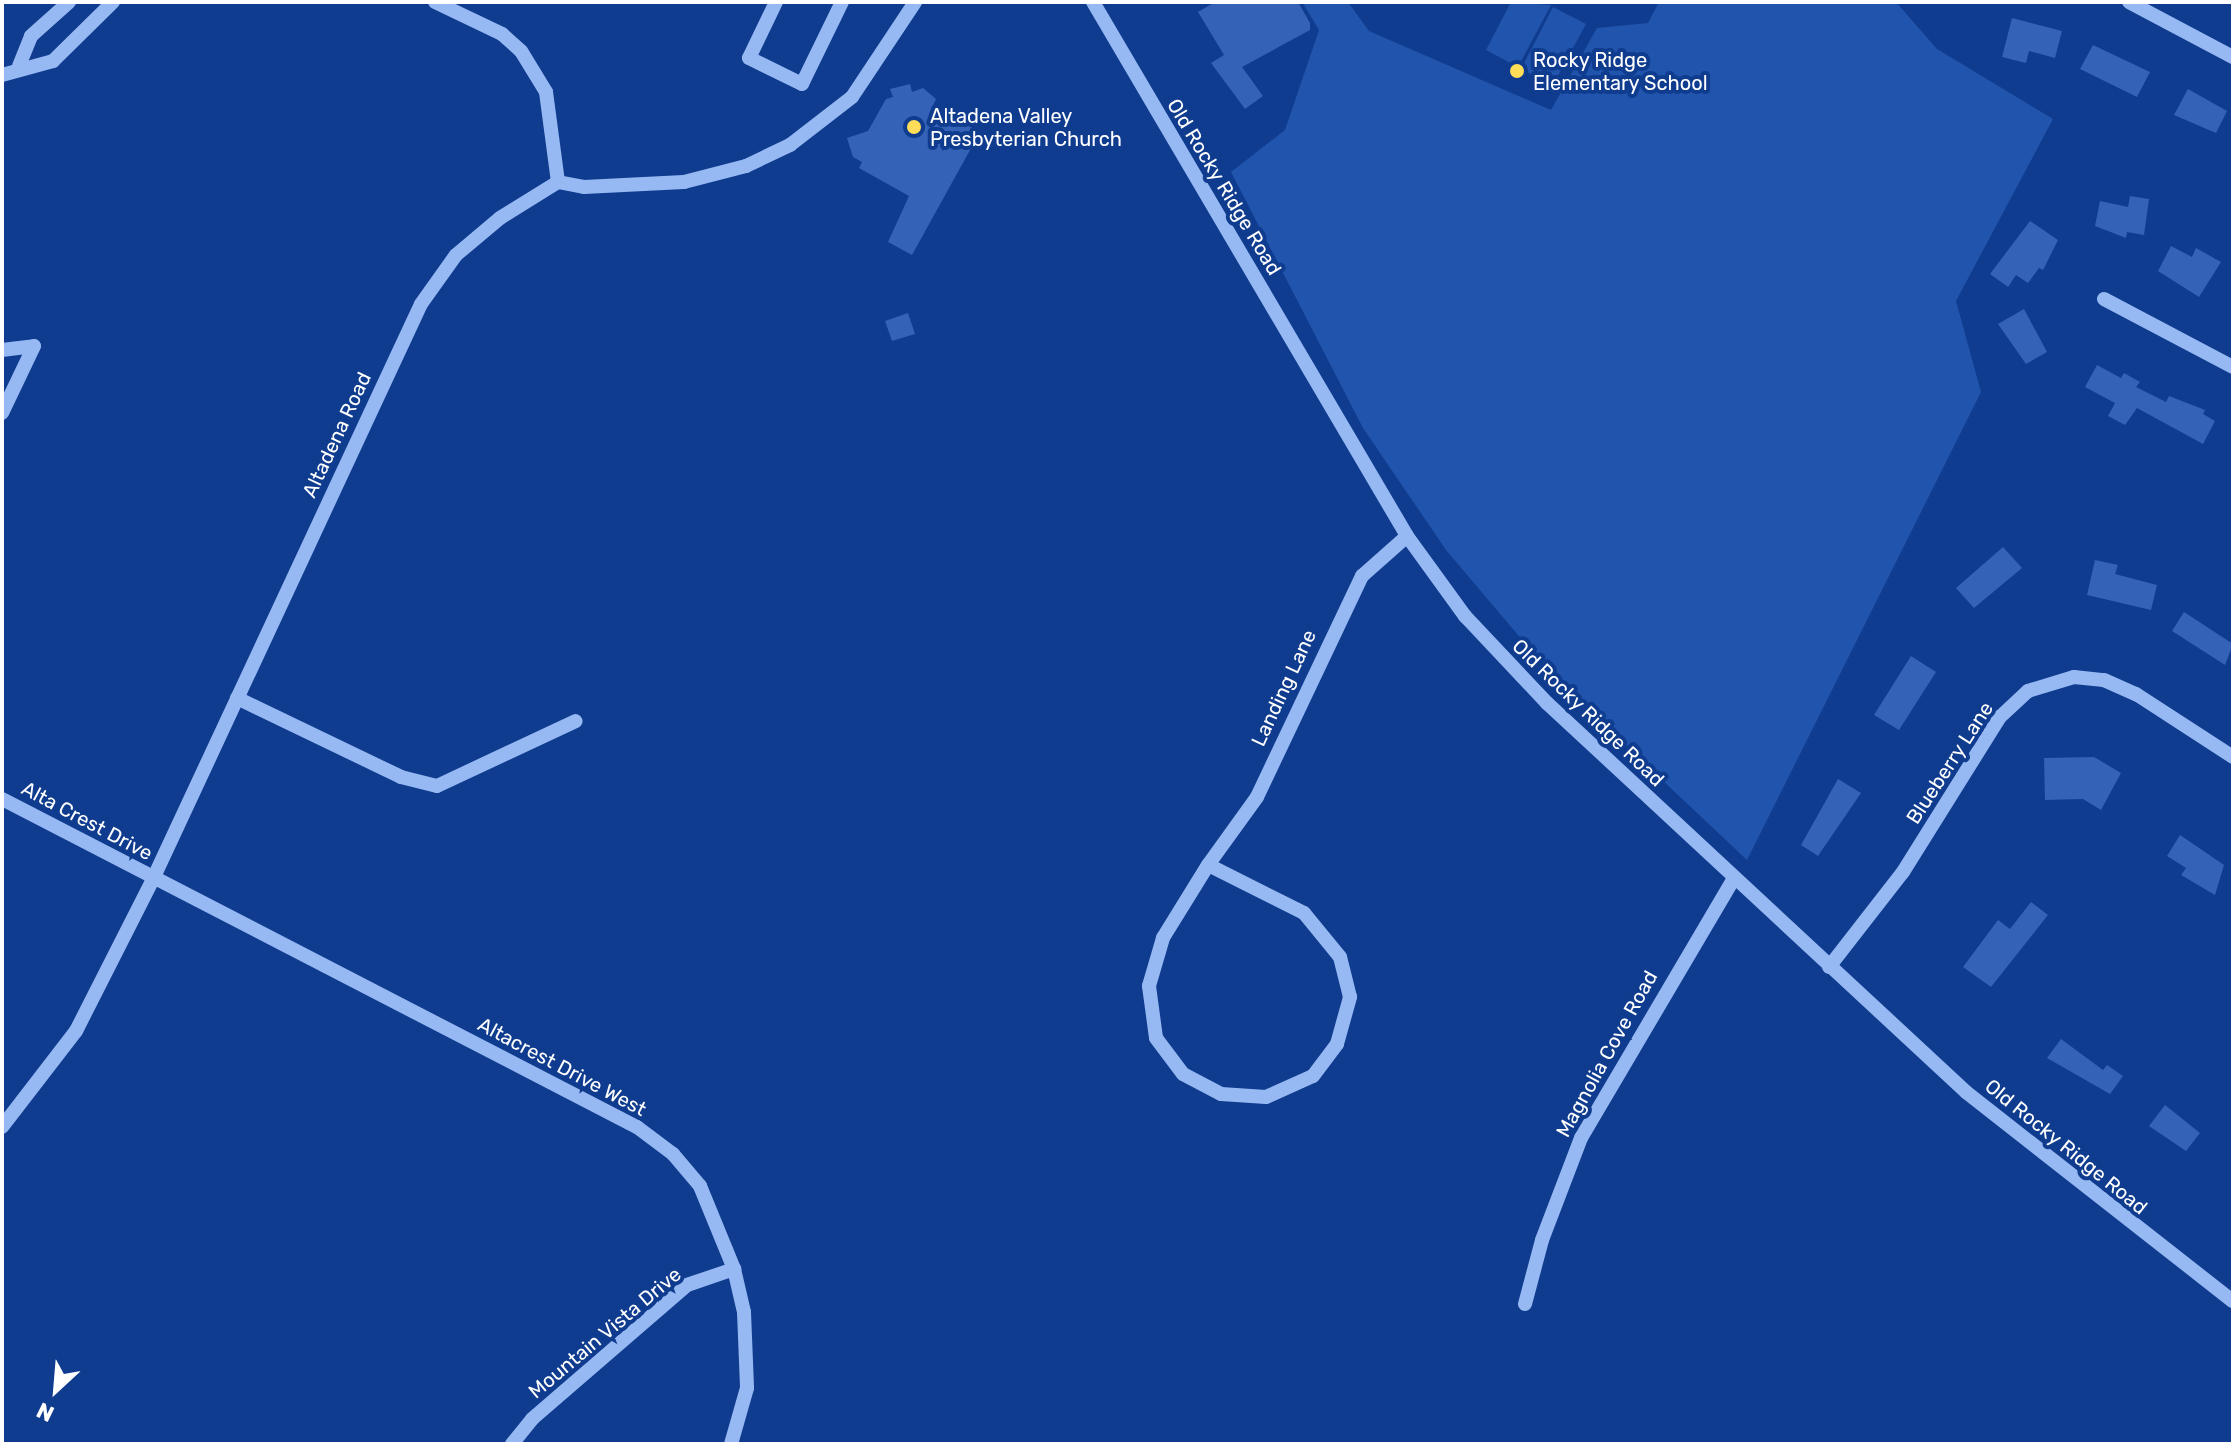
<!DOCTYPE html>
<html>
<head>
<meta charset="utf-8">
<style>
  body { margin:0 }
  #map { position:relative; width:2235px; height:1446px; overflow:hidden; background:#0f3c8e; font-family:Rubik,sans-serif }
  div>[style] { position:absolute }
  [style*='--x'] { left:calc(var(--x)*1px); top:calc(var(--y)*1px); width:calc(var(--w)*1px); rotate:calc(var(--a)*1deg) }
  .green>* { inset:0; background:#2154ad }
  .building>* { inset:0; background:#3362b6 }
  .minor>* { height:14px; margin:-7px; padding:0 7px; transform-origin:7px; border-radius:7px; background:#97b9f3 }
  .dots>* { width:22px; height:22px; translate:-50% -50%; box-sizing:border-box; border:4px solid #0f3c8e; border-radius:50% }
  span { translate:-50% -50%; white-space:nowrap; text-align:center; line-height:1.15; -webkit-text-stroke:8px #0f3c8e; paint-order:stroke }
  .poi-label { font-size:20px; color:#fff }
  .left { translate:0 -50%; text-align:left }
  .street-label { font-size:20px; color:#fff }
  .frame { position:absolute; inset:0; border:4px solid #fff; pointer-events:none }
  .north { position:absolute; left:16px; top:1350px; width:80px; height:80px; -webkit-text-stroke:6px #0f3c8e; paint-order:stroke; rotate:206deg; font-size:22px; font-weight:700; line-height:32px; text-align:center; color:#fff }
  .north::after { content:''; display:block; margin:auto; width:28px; height:36px; background:#fff; clip-path:polygon(50% 0,100% 100%,50% 72%,0 100%) }
</style>
</head>
<body>
<div id="map">
  <div class="green">
    <div style="clip-path:polygon(1302px 2px,1348px 2px,1369px 31px,1551px 110px,1597px 28px,1648px 23px,1659px 2px,1896px 2px,1937px 49px,2053px 119px,1956px 301px,1981px 392px,1747px 860px,1556px 680px,1446px 550px,1363px 428px,1231px 172px,1285px 130px,1319px 30px)"></div>
    <div style="clip-path:polygon(1511px 2px,1551px 5px,1518px 67px,1486px 50px)"></div>
    <div style="clip-path:polygon(1553px 7px,1586px 24px,1553px 85px,1521px 69px)"></div>
  </div>
  <div class="building">
    <div style="clip-path:polygon(1215px 2px,1298px 2px,1310px 23px,1310px 30px,1242px 67px,1263px 96px,1245px 109px,1211px 63px,1224px 55px,1198px 12px)"></div>
    <div style="clip-path:polygon(2012px 18px,2062px 31px,2055px 58px,2029px 51px,2026px 63px,2002px 57px)"></div>
    <div style="clip-path:polygon(2093px 45px,2150px 72px,2137px 97px,2080px 69px)"></div>
    <div style="clip-path:polygon(910px 84px,912px 92px,923px 88px,936px 99px,929px 114px,952px 109px,956px 119px,980px 132px,912px 255px,888px 242px,909px 196px,859px 168px,862px 162px,853px 157px,847px 138px,868px 131px,886px 99px,893px 97px,890px 89px)"></div>
    <div style="clip-path:polygon(2188px 89px,2227px 111px,2216px 133px,2174px 115px)"></div>
    <div style="clip-path:polygon(2130px 196px,2149px 199px,2144px 235px,2127px 232px,2126px 238px,2095px 226px,2100px 201px,2128px 207px)"></div>
    <div style="clip-path:polygon(2030px 221px,2058px 240px,2043px 270px,2039px 268px,2028px 283px,2016px 275px,2008px 287px,1990px 274px)"></div>
    <div style="clip-path:polygon(2171px 246px,2192px 257px,2196px 248px,2221px 262px,2199px 297px,2158px 271px)"></div>
    <div style="clip-path:polygon(2024px 309px,2047px 352px,2026px 364px,1998px 324px)"></div>
    <div style="clip-path:polygon(908px 313px,915px 334px,892px 341px,885px 321px)"></div>
    <div style="clip-path:polygon(2097px 365px,2121px 378px,2124px 373px,2140px 382px,2136px 387px,2166px 402px,2169px 396px,2205px 410px,2203px 414px,2215px 421px,2203px 444px,2137px 408px,2125px 425px,2108px 416px,2115px 403px,2085px 387px)"></div>
    <div style="clip-path:polygon(2003px 547px,2022px 568px,1974px 608px,1956px 588px)"></div>
    <div style="clip-path:polygon(2095px 560px,2118px 565px,2115px 574px,2157px 585px,2151px 610px,2087px 595px)"></div>
    <div style="clip-path:polygon(2184px 612px,2233px 644px,2225px 665px,2172px 631px)"></div>
    <div style="clip-path:polygon(1911px 656px,1936px 672px,1899px 730px,1874px 715px)"></div>
    <div style="clip-path:polygon(2094px 757px,2121px 773px,2101px 810px,2083px 799px,2045px 800px,2044px 758px)"></div>
    <div style="clip-path:polygon(1838px 779px,1861px 793px,1818px 856px,1801px 845px)"></div>
    <div style="clip-path:polygon(2180px 835px,2224px 865px,2215px 895px,2181px 875px,2186px 868px,2167px 856px)"></div>
    <div style="clip-path:polygon(2031px 902px,2048px 915px,1991px 987px,1963px 967px,1998px 920px,2010px 929px)"></div>
    <div style="clip-path:polygon(2061px 1039px,2103px 1070px,2107px 1065px,2123px 1076px,2110px 1094px,2047px 1058px)"></div>
    <div style="clip-path:polygon(2165px 1105px,2200px 1133px,2186px 1151px,2149px 1126px)"></div>
  </div>
  <div class="minor">
    <div style="--x:435;--y:2;--w:74;--a:25.5"></div>
    <div style="--x:502;--y:34;--w:25;--a:42"></div>
    <div style="--x:521;--y:51;--w:48;--a:58.6"></div>
    <div style="--x:546;--y:92;--w:91;--a:82.4"></div>
    <div style="--x:776;--y:2;--w:62;--a:115.7"></div>
    <div style="--x:749;--y:58;--w:59;--a:26.1"></div>
    <div style="--x:802;--y:84;--w:91;--a:-64"></div>
    <div style="--x:1093;--y:2;--w:619;--a:59.54"></div>
    <div style="--x:1407;--y:536;--w:99;--a:54.1"></div>
    <div style="--x:1465;--y:616;--w:120;--a:46.7"></div>
    <div style="--x:1547;--y:703;--w:572;--a:42.87"></div>
    <div style="--x:1966;--y:1092;--w:339;--a:38.1"></div>
    <div style="--x:2129;--y:2;--w:118;--a:27.9"></div>
    <div style="--x:19;--y:66;--w:32;--a:-68"></div>
    <div style="--x:31;--y:36;--w:51;--a:-41.8"></div>
    <div style="--x:2;--y:75;--w:53;--a:-15.4"></div>
    <div style="--x:53;--y:61;--w:84;--a:-44.5"></div>
    <div style="--x:2104;--y:299;--w:146;--a:27.8"></div>
    <div style="--x:2;--y:350;--w:32;--a:-7"></div>
    <div style="--x:34;--y:346;--w:74;--a:115.5"></div>
    <div style="--x:237;--y:698;--w:182;--a:25.7"></div>
    <div style="--x:401;--y:777;--w:37;--a:14"></div>
    <div style="--x:437;--y:786;--w:153;--a:-25.1"></div>
    <div style="--x:2;--y:799;--w:715;--a:27.32"></div>
    <div style="--x:637;--y:1127;--w:45;--a:36.9"></div>
    <div style="--x:673;--y:1154;--w:42;--a:49.8"></div>
    <div style="--x:700;--y:1186;--w:90;--a:67.7"></div>
    <div style="--x:734;--y:1269;--w:44;--a:76.9"></div>
    <div style="--x:744;--y:1312;--w:76;--a:87.7"></div>
    <div style="--x:747;--y:1388;--w:58;--a:105.9"></div>
    <div style="--x:1208;--y:865;--w:86;--a:121.7"></div>
    <div style="--x:1163;--y:938;--w:50;--a:106.3"></div>
    <div style="--x:1149;--y:986;--w:52;--a:82.3"></div>
    <div style="--x:1156;--y:1038;--w:45;--a:53.1"></div>
    <div style="--x:1183;--y:1074;--w:43;--a:27.8"></div>
    <div style="--x:1221;--y:1094;--w:45;--a:3.8"></div>
    <div style="--x:1266;--y:1097;--w:51;--a:-24.1"></div>
    <div style="--x:1313;--y:1076;--w:40;--a:-53"></div>
    <div style="--x:1337;--y:1044;--w:49;--a:-74.5"></div>
    <div style="--x:1350;--y:997;--w:41;--a:-104"></div>
    <div style="--x:1340;--y:957;--w:57;--a:-129.3"></div>
    <div style="--x:1304;--y:913;--w:107;--a:-153.4"></div>
    <div style="--x:1208;--y:865;--w:84;--a:-54.2"></div>
    <div style="--x:1257;--y:797;--w:245;--a:-64.6"></div>
    <div style="--x:1362;--y:576;--w:60;--a:-41.6"></div>
    <div style="--x:1829;--y:967;--w:120;--a:-52.1"></div>
    <div style="--x:1903;--y:872;--w:183;--a:-58"></div>
    <div style="--x:2000;--y:717;--w:38;--a:-43"></div>
    <div style="--x:2028;--y:691;--w:48;--a:-16.9"></div>
    <div style="--x:2074;--y:677;--w:30;--a:6"></div>
    <div style="--x:2104;--y:680;--w:35;--a:24"></div>
    <div style="--x:2136;--y:694;--w:116;--a:33"></div>
    <div style="--x:2;--y:1127;--w:121;--a:-52.4"></div>
    <div style="--x:76;--y:1031;--w:170;--a:-63.1"></div>
    <div style="--x:153;--y:879;--w:634;--a:-65.01"></div>
    <div style="--x:421;--y:304;--w:60;--a:-54.5"></div>
    <div style="--x:456;--y:255;--w:57;--a:-40.1"></div>
    <div style="--x:500;--y:218;--w:68;--a:-31.8"></div>
    <div style="--x:558;--y:182;--w:26;--a:11"></div>
    <div style="--x:584;--y:187;--w:100;--a:-2.9"></div>
    <div style="--x:684;--y:182;--w:64;--a:-14.5"></div>
    <div style="--x:746;--y:166;--w:49;--a:-25.5"></div>
    <div style="--x:790;--y:145;--w:78;--a:-37.7"></div>
    <div style="--x:852;--y:97;--w:114;--a:-56.4"></div>
    <div style="--x:1525;--y:1304;--w:66;--a:-75.1"></div>
    <div style="--x:1542;--y:1240;--w:109;--a:-69.1"></div>
    <div style="--x:1581;--y:1138;--w:299;--a:-59.5"></div>
    <div style="--x:512;--y:1444;--w:32;--a:-51"></div>
    <div style="--x:532;--y:1419;--w:205;--a:-40.8"></div>
    <div style="--x:687;--y:1285;--w:50;--a:-18.8"></div>
  </div>
  <div class="dots">
    <div style="left:1517px;top:71px;background:#ffdd59"></div>
    <div style="left:914px;top:127px;background:#ffdd59"></div>
  </div>
  <div class="poi-label">
    <span class="left" style="left:1533px;top:72px">Rocky Ridge<br>Elementary School</span>
    <span class="left" style="left:930px;top:128px">Altadena Valley<br>Presbyterian Church</span>
  </div>
  <div class="street-label">
    <span style="left:1224px;top:187px;rotate:59deg">Old Rocky Ridge Road</span>
    <span style="left:337px;top:435px;rotate:-65deg">Altadena Road</span>
    <span style="left:1284px;top:688px;rotate:-65deg">Landing Lane</span>
    <span style="left:1588px;top:713px;rotate:44deg">Old Rocky Ridge Road</span>
    <span style="left:1950px;top:763px;rotate:-57deg">Blueberry Lane</span>
    <span style="left:87px;top:821px;rotate:28deg">Alta Crest Drive</span>
    <span style="left:1607px;top:1054px;rotate:-61deg">Magnolia Cove Road</span>
    <span style="left:562px;top:1067px;rotate:28deg">Altacrest Drive West</span>
    <span style="left:2066px;top:1147px;rotate:39deg">Old Rocky Ridge Road</span>
    <span style="left:605px;top:1333px;rotate:-40deg">Mountain Vista Drive</span>
  </div>
  <div class="frame"></div>
  <div class="north">N</div>
</div>
</body>
</html>
